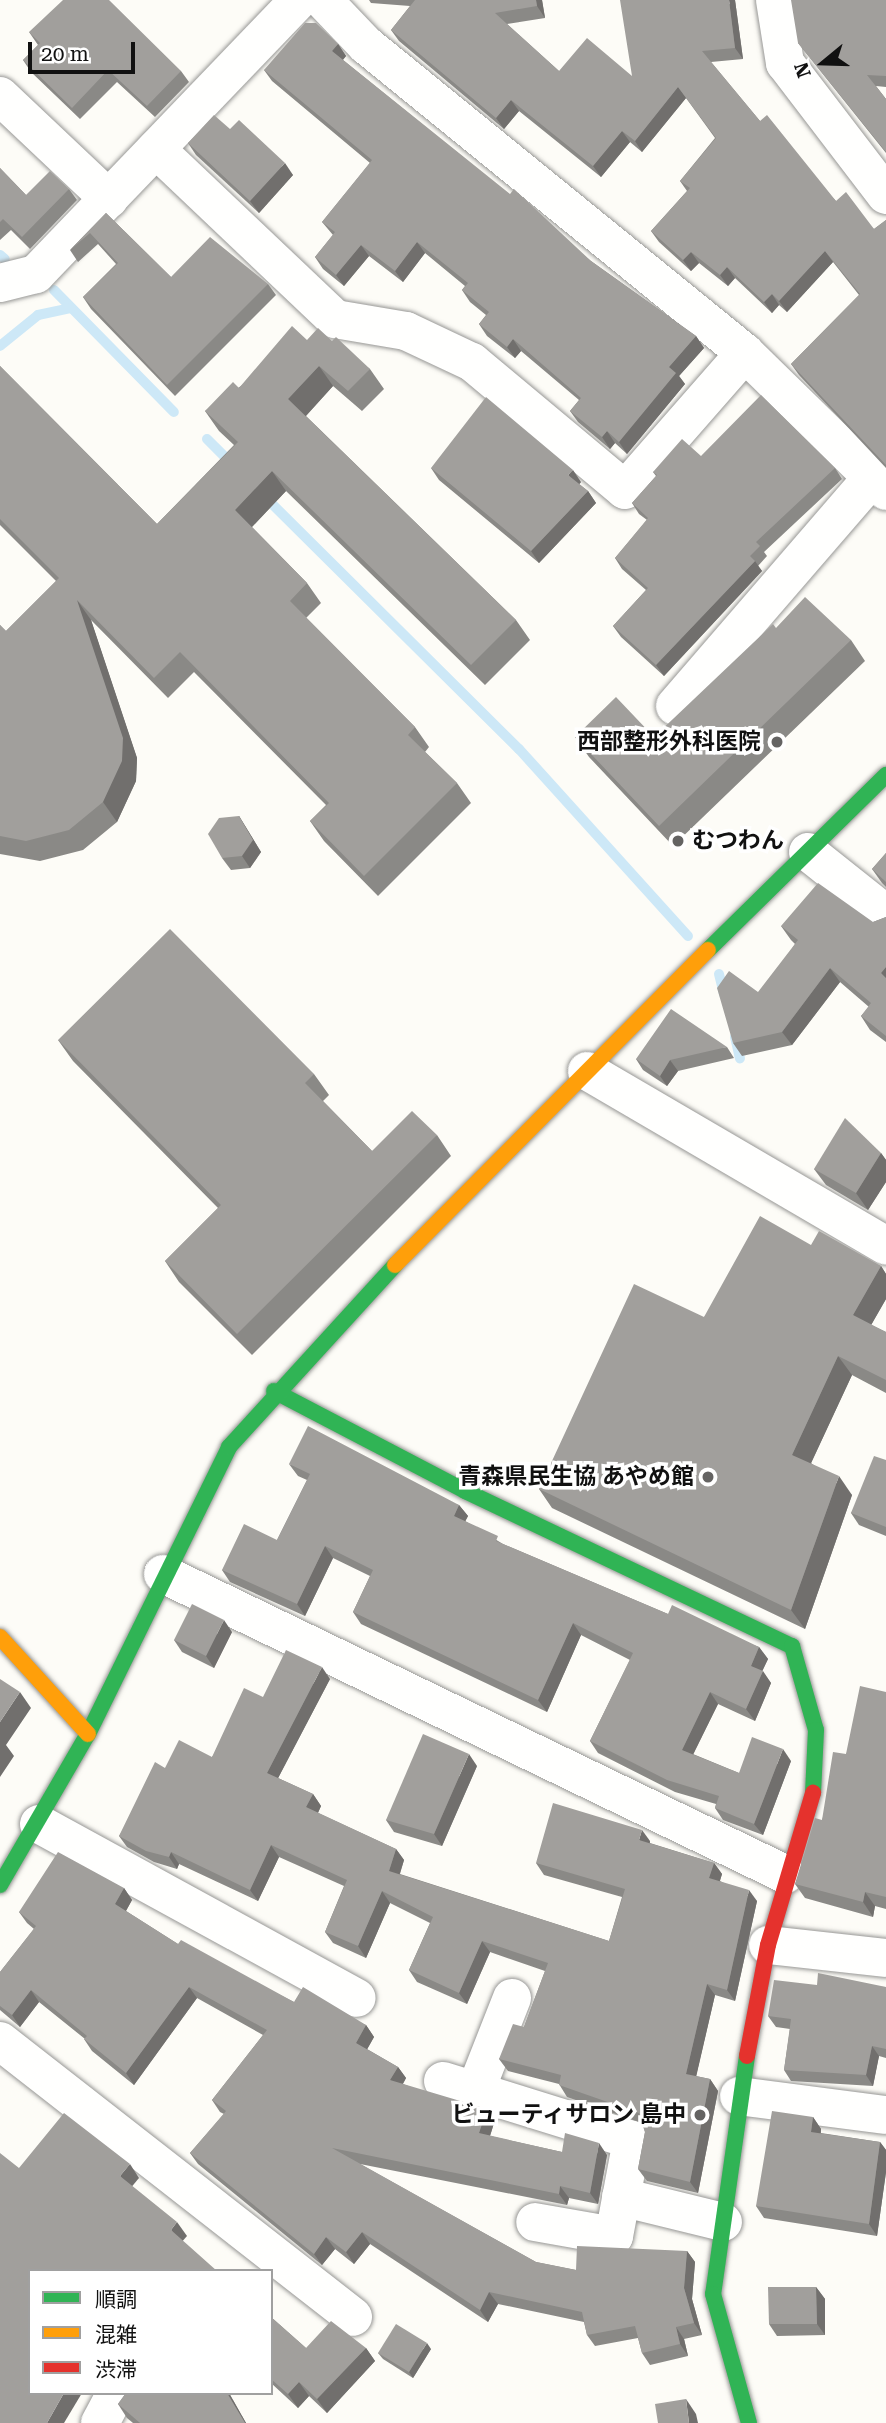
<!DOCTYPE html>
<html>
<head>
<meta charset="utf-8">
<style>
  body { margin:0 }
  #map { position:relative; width:886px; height:2423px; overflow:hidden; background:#fdfcf7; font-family:"Roboto Serif","Noto Sans JP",serif }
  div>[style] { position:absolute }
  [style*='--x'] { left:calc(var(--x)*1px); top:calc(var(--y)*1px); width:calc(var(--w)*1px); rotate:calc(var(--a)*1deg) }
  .stream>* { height:10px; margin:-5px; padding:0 5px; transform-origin:5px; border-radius:5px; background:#cde8f7 }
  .roads { filter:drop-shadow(0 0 2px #979795) drop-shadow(0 0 2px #979795) }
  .street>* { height:38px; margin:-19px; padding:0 19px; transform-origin:19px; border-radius:19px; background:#fffffe }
  .fast>* { height:16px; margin:-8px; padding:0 8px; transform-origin:8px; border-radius:8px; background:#30b455 }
  .slow>* { height:16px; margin:-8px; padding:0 8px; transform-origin:8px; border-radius:8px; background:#ff9f0a }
  .jam>* { height:16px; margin:-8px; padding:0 8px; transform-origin:8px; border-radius:8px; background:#e5322d }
  .wall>* { inset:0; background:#8a8986 }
  .shaded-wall>* { inset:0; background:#716f6d }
  .building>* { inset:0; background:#a19f9c }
  .dots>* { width:19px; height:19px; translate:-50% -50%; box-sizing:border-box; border:4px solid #fff; border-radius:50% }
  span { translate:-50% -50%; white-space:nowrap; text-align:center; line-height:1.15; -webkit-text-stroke:7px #fff; paint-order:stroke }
  .poi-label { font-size:23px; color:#111; font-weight:700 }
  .right { translate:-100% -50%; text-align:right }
  .left { translate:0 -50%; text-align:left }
  .legend { position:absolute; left:28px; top:2269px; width:245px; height:126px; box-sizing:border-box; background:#fff; border:2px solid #a0a0a0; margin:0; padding:9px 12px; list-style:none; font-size:21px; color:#111 }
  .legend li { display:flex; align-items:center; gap:14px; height:35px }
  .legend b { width:35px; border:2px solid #a0a0a0 }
  .north { position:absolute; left:788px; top:28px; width:70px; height:70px; -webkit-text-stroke:5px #fff; paint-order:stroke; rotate:251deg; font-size:19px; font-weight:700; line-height:28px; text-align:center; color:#111 }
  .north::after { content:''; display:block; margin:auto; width:24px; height:32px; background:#111; clip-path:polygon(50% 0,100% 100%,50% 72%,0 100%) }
  .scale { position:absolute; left:28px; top:42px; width:107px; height:32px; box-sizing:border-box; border:4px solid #111; border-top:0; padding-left:9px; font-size:21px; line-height:24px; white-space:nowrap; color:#111; -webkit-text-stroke:5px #fff; paint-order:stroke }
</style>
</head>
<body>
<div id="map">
  <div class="stream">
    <div style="--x:0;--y:255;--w:6;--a:39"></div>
    <div style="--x:54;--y:290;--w:171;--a:45.5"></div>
    <div style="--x:0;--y:346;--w:49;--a:-39.2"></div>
    <div style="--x:38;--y:315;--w:33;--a:-12"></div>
    <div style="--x:207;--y:439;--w:38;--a:45"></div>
    <div style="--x:263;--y:495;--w:361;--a:44.8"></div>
    <div style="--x:519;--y:749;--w:252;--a:47.9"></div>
    <div style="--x:719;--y:974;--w:21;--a:76"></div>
    <div style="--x:735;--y:1037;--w:22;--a:77"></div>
  </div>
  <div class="roads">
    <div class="street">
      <div style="--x:323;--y:0;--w:62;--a:46.3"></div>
      <div style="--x:366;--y:45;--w:488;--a:39.1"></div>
      <div style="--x:745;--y:353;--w:197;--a:44.4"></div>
      <div style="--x:775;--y:0;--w:64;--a:81"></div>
      <div style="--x:785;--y:63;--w:166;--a:52.6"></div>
      <div style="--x:0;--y:96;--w:150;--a:43.4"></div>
      <div style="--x:156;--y:149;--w:247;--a:43.5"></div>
      <div style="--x:335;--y:319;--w:72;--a:9.6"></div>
      <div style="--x:406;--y:331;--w:73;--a:25.2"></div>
      <div style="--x:472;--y:362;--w:199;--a:39.9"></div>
      <div style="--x:625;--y:490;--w:182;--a:-48.8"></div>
      <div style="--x:0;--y:283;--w:37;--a:-14"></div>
      <div style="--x:36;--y:274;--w:380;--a:-46.2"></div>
      <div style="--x:675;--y:706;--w:301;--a:-49.2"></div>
      <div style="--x:808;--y:852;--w:100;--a:38.5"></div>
      <div style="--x:587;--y:1071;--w:346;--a:30.3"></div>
      <div style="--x:163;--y:1574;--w:691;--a:25.75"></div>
      <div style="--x:39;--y:1824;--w:362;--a:28.7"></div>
      <div style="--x:768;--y:1945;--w:119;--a:6.3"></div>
      <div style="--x:0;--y:2041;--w:448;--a:38"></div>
      <div style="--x:443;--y:2081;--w:198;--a:17.3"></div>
      <div style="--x:632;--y:2140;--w:98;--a:100.6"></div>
      <div style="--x:614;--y:2236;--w:80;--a:-170"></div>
      <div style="--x:475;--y:2092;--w:101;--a:-68.5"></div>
      <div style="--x:739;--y:2096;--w:148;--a:7.4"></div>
      <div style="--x:621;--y:2197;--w:105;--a:13.8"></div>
      <div style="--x:100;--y:2423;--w:34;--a:-62"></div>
    </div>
    <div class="fast">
      <div style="--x:708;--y:950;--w:250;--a:-44.5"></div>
      <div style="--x:274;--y:1391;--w:216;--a:27.6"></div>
      <div style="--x:465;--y:1491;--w:362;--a:25.4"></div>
      <div style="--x:792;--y:1646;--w:87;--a:74.1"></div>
      <div style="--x:816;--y:1730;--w:63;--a:92.7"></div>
      <div style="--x:0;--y:1885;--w:175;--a:-59.8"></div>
      <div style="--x:88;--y:1734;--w:320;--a:-63.8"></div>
      <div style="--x:229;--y:1447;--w:246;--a:-47.6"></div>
      <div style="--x:747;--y:2056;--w:240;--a:98.1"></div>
      <div style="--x:713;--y:2294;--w:134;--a:74.4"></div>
    </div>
    <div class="slow">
      <div style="--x:395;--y:1265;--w:444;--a:-45.2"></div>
      <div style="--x:0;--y:1637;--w:131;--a:47.8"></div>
    </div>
    <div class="jam">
      <div style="--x:747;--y:2056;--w:113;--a:-79.3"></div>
      <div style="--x:768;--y:1945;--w:159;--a:-73.5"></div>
    </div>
  </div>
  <div class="wall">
    <div style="clip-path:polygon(369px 0,542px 0,545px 18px,507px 24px,559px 71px,632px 76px,735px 0,743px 59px,711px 62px,760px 121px,836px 201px,874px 229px,886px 220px,886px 468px,799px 375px,791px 364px,859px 295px,833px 262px,787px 312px,779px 305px,772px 313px,735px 278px,728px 286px,699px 263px,691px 271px,659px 242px,651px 231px,687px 191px,680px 181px,715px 138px,686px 98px,642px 152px,630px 142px,601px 177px,519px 111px,504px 129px,399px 41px,391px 30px,410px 6px,371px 3px)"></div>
    <div style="clip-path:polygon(886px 0,886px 87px,876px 86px,886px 99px,886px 153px,798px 43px)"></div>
    <div style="clip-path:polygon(29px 32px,181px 71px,189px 82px,155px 117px,117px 82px,80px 119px,31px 72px,23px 60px,38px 45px)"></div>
    <div style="clip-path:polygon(338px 44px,346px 56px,343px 60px,591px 261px,696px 336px,704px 348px,679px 376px,685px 384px,627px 454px,615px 443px,610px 449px,578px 422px,570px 411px,579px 400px,521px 351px,515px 358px,487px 336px,479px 324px,486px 315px,470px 302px,462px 290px,465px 286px,425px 253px,403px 282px,369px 256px,344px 286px,323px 269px,315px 257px,333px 235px,322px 222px,370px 163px,272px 81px,264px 70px)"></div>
    <div style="clip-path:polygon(230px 129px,293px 175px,259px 213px,196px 155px,188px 143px)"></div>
    <div style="clip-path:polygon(0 168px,26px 195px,69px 189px,77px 200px,30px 249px,11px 230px,0 240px)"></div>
    <div style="clip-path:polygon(106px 213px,171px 277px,268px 284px,276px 295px,175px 396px,91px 309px,83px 297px,116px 264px,98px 244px,78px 262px,70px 250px)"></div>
    <div style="clip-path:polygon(307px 340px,332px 341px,370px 369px,384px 389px,362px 411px,333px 386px,306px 416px,516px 620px,530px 640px,485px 685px,286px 491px,252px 527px,307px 583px,321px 603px,306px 618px,415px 727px,429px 747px,425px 752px,457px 783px,471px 803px,378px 896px,324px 841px,310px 821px,326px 805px,194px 672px,168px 698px,91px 620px,137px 758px,136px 781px,117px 822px,83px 850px,40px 861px,0 854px,0 625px,6px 631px,56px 581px,0 525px,0 366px,157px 524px,234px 445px,219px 431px,205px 411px)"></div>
    <div style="clip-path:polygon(701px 456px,835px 468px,842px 479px,764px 552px,767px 556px,758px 566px,762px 571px,664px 676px,621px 637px,613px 626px,646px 590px,622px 569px,615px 558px,647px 520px,639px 514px,632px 503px,656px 476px,653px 472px)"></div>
    <div style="clip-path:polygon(431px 468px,581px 482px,579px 484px,588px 491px,596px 503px,539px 563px,439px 480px)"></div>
    <div style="clip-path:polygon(776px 628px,851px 640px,865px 661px,673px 846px,589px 757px,575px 737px,654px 737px)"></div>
    <div style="clip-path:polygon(239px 816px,261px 852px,250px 868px,231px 870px,222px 858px)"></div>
    <div style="clip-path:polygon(886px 853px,886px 887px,882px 883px,872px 869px)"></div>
    <div style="clip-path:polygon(886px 917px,886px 1042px,870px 1030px,861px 1016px,869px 1007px,840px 982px,792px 1045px,742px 1056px,733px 1043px,795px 944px,791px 940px,781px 926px,873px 922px)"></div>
    <div style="clip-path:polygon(58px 1040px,314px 1074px,329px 1095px,323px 1101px,372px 1151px,437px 1135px,451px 1156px,252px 1355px,179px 1282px,165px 1261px,218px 1208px,73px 1061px)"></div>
    <div style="clip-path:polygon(727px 1047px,734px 1058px,678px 1071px,667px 1086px,643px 1070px,636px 1059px)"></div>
    <div style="clip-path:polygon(881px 1153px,886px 1160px,886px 1182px,868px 1210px,826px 1185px,814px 1169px)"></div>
    <div style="clip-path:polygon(811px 1245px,881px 1266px,886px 1274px,886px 1299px,871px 1325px,886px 1332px,886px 1393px,852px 1375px,811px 1463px,852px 1495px,805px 1629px,552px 1508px,539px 1489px,704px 1317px)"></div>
    <div style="clip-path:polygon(886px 1460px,886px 1536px,859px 1525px,851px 1513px)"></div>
    <div style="clip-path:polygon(289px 1464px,459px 1505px,468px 1516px,465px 1521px,503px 1544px,668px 1614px,759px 1647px,768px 1659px,762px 1671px,771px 1683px,755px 1721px,718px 1704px,693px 1754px,739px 1773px,791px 1761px,763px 1835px,723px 1820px,715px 1808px,716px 1804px,675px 1792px,598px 1753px,590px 1741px,630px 1660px,581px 1635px,547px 1712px,361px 1624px,353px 1612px,370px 1576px,333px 1558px,305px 1616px,230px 1582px,222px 1570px,277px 1540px,307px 1480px,298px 1476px)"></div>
    <div style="clip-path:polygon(232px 1632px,214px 1668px,182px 1652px,174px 1640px)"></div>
    <div style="clip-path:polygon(330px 1679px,278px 1778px,313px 1794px,321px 1806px,318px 1813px,396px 1849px,404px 1860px,400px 1874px,609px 1941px,622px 1897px,544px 1875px,536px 1863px,650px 1841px,650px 1843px,714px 1863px,722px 1874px,720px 1881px,757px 1901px,735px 2001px,715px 1995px,696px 2076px,710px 2079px,718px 2091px,698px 2193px,647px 2181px,638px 2169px,645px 2132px,642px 2123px,567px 2097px,559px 2084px,508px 2071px,499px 2059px,524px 2027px,545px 1971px,490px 1952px,467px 2004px,417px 1982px,409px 1970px,430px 1923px,390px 1903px,366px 1958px,333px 1943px,325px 1932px,344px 1886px,279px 1857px,258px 1901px,179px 1864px,177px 1869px,154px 1862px,127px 1847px,119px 1836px,165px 1768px,212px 1757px,263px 1697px)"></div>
    <div style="clip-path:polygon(886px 1692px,886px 1909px,875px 1906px,873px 1917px,805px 1898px,795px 1884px,822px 1820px,846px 1754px)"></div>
    <div style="clip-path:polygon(477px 1766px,442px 1846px,394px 1832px,386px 1820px)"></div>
    <div style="clip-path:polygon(124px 1888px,132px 1900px,126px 1911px,178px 1944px,294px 2002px,366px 2025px,374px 2037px,367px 2049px,398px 2067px,406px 2078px,403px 2084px,495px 2120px,490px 2136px,562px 2152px,607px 2155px,598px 2204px,569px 2198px,567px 2205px,360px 2164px,536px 2262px,576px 2270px,687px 2251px,695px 2262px,692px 2299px,702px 2335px,684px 2339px,688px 2356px,650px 2365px,642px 2353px,638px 2338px,595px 2346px,587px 2335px,584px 2322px,498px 2304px,488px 2322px,370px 2244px,354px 2264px,335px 2249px,322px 2265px,198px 2164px,190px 2153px,224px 2114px,220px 2112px,212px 2100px,263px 2035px,197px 1998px,134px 2085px,92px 2051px,84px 2039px,85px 2039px,39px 2002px,20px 2027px,0 2010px,0 1972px,34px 1929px,27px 1923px,19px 1912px)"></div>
    <div style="clip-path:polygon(817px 1985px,886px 1987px,886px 2058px,879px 2056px,873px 2086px,791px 2081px,784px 2070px,790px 2029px,776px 2027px,768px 2016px)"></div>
    <div style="clip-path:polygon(813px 2117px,821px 2129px,821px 2133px,880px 2142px,886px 2150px,886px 2172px,877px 2236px,764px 2218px,756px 2206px)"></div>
    <div style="clip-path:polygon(816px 2287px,825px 2299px,825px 2335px,777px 2336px,769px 2324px)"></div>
    <div style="clip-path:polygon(271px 2317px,306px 2348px,366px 2348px,375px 2361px,327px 2413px,309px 2396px,298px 2408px,271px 2383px)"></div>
    <div style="clip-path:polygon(431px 2349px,413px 2378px,383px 2359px,378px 2353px)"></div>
    <div style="clip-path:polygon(126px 2393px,229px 2393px,246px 2423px,133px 2423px,127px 2418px,118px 2404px)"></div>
  </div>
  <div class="shaded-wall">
    <div style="clip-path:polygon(536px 0,542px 0,545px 18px,537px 6px)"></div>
    <div style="clip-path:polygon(729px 0,735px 0,743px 59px,735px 48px)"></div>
    <div style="clip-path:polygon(338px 44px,346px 56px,340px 63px,332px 51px)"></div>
    <div style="clip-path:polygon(678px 87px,686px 98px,642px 152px,635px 141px)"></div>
    <div style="clip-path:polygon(511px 100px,519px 111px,504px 129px,496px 118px)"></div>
    <div style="clip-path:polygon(622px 131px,630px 142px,601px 177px,593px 166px)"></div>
    <div style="clip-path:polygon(285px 163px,293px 175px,259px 213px,250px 201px)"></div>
    <div style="clip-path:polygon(417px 242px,425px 253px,403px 282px,395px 271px)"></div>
    <div style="clip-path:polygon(361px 245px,369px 256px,344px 286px,336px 275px)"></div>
    <div style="clip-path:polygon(825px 251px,833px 262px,787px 312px,779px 301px)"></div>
    <div style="clip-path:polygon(691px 252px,699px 263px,691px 271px,683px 260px)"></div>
    <div style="clip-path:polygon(727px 267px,735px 278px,728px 286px,720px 275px)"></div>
    <div style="clip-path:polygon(772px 294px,779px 305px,772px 313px,764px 302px)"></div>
    <div style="clip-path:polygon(696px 336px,704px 348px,679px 376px,685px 384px,627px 454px,619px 442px,669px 367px)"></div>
    <div style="clip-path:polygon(513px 339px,521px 351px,515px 358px,507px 347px)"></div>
    <div style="clip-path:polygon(319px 366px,333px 386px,303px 419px,288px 399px)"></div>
    <div style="clip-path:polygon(607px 431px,615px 443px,610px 449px,602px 437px)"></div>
    <div style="clip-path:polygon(573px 470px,581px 482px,577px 487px,568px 475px)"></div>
    <div style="clip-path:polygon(272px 471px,286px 491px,249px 530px,235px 510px)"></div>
    <div style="clip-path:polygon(588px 491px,596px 503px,539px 563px,531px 551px)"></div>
    <div style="clip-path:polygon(755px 561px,762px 571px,664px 676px,656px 665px)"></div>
    <div style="clip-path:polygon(77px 600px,91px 620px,137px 758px,136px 781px,117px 822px,103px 802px)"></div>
    <div style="clip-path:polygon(239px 816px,261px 852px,250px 868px,242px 856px)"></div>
    <div style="clip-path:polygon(886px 967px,886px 981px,881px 973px)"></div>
    <div style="clip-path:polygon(830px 968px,840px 982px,792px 1045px,782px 1032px)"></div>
    <div style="clip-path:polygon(670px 1060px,678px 1071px,667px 1086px,660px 1076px)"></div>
    <div style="clip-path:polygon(881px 1153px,886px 1160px,886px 1182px,868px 1210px,856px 1193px)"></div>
    <div style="clip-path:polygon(881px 1266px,886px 1274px,886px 1299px,866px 1334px,853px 1315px)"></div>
    <div style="clip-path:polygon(838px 1356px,852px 1375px,806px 1474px,792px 1455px)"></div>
    <div style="clip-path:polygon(839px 1476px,852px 1495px,805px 1629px,791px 1610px)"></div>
    <div style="clip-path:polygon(459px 1505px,468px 1516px,462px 1528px,454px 1516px)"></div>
    <div style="clip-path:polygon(325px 1546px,333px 1558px,305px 1616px,297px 1604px)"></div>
    <div style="clip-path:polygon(224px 1620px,232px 1632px,214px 1668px,206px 1656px)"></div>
    <div style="clip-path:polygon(573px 1623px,581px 1635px,547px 1712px,538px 1700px)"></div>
    <div style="clip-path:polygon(759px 1647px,768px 1659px,759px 1678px,751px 1666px)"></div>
    <div style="clip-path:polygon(322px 1667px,330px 1679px,275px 1784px,267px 1773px)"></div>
    <div style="clip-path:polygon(763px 1671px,771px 1683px,755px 1721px,746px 1709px)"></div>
    <div style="clip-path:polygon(20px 1692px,31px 1708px,6px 1745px,14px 1756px,0 1777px,0 1722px)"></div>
    <div style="clip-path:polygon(710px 1692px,718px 1704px,690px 1761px,682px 1750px)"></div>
    <div style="clip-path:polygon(783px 1749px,791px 1761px,763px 1835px,754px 1824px)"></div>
    <div style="clip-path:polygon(469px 1754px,477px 1766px,442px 1846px,434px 1834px)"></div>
    <div style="clip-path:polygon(313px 1794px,321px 1806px,315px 1819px,306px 1807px)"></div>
    <div style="clip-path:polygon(642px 1830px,650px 1841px,647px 1852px,639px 1840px)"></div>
    <div style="clip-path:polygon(271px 1845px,279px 1857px,258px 1901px,250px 1890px)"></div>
    <div style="clip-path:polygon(396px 1849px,404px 1860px,397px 1882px,389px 1871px)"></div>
    <div style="clip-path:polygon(171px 1852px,179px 1864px,177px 1869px,169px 1857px)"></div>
    <div style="clip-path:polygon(714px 1863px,722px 1874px,717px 1889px,709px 1878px)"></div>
    <div style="clip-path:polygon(124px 1888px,132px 1900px,123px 1916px,115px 1904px)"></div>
    <div style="clip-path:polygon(749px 1890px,757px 1901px,735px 2001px,727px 1990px)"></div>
    <div style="clip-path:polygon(382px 1891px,390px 1903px,366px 1958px,358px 1946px)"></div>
    <div style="clip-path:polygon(865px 1892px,875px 1906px,873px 1917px,863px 1902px)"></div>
    <div style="clip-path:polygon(482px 1941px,490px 1952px,467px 2004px,459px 1993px)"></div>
    <div style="clip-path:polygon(707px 1984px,715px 1995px,694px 2086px,686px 2074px)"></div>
    <div style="clip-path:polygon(189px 1987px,197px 1998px,134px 2085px,126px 2073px)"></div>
    <div style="clip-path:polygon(31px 1990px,39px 2002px,20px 2027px,12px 2015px)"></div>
    <div style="clip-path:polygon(366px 2025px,374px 2037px,364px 2055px,356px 2043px)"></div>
    <div style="clip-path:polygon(872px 2046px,879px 2056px,873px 2086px,866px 2075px)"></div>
    <div style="clip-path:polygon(398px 2067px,406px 2078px,398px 2092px,390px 2080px)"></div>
    <div style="clip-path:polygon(710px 2079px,718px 2091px,698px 2193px,690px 2182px)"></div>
    <div style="clip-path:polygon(487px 2109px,495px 2120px,487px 2145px,479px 2133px)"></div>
    <div style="clip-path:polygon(813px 2117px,821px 2129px,819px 2144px,811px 2132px)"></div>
    <div style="clip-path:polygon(880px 2142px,886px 2150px,886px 2172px,877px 2236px,869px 2224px)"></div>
    <div style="clip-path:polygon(599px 2143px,607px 2155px,598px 2204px,590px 2193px)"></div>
    <div style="clip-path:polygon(130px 2164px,139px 2178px,129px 2190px,120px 2176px)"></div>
    <div style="clip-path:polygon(560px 2186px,569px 2198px,567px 2205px,559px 2194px)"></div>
    <div style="clip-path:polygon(177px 2222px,187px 2236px,180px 2244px,171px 2230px)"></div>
    <div style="clip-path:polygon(362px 2232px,370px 2244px,354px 2264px,346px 2252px)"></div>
    <div style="clip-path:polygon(326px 2237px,335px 2249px,322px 2265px,314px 2254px)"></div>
    <div style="clip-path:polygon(687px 2251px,695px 2262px,692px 2299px,702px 2335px,694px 2323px,684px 2288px)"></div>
    <div style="clip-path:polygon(816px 2287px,825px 2299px,825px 2335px,817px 2324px)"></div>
    <div style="clip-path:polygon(489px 2292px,498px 2304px,488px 2322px,480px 2310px)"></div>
    <div style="clip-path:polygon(676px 2327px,684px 2339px,688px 2356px,680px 2344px)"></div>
    <div style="clip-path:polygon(427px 2343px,431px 2349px,413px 2378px,409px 2372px)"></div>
    <div style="clip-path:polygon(366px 2348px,375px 2361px,327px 2413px,317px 2399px)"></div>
    <div style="clip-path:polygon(299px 2382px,309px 2396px,298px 2408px,288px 2394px)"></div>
    <div style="clip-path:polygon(64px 2393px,82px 2393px,64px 2423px,47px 2423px)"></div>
    <div style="clip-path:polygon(227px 2393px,229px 2393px,246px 2423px,245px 2423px)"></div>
    <div style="clip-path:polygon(686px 2399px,696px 2414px,698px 2423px,689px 2423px)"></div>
  </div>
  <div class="building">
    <div style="clip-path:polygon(63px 0,109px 0,181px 71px,147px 106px,108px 70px,72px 108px,23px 60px,40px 43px,29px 32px)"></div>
    <div style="clip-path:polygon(415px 0,536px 0,537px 6px,495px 13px,559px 71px,587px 38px,632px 76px,620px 0,729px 0,735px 48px,702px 51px,760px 121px,767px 115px,836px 201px,846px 192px,874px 229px,886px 220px,886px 465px,791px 364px,860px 294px,825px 251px,779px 301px,772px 294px,764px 302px,727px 267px,720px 275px,691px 252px,683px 260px,651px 231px,690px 188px,680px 181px,716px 138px,678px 87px,635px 141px,622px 131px,593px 166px,511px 100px,496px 118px,391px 30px)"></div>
    <div style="clip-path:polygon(791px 0,886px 0,886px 76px,867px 75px,886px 99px,886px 152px,798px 43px)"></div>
    <div style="clip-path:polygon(305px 23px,316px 23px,338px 44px,332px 51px,510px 194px,514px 189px,591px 261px,696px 336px,669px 367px,676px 373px,619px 442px,607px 431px,602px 437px,570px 411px,581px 398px,513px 339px,507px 347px,479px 324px,489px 312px,462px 290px,468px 283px,417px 242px,395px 271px,361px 245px,336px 275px,315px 257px,335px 232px,322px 222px,372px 160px,264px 70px)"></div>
    <div style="clip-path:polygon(214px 115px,230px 129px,239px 120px,285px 163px,250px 201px,188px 143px)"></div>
    <div style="clip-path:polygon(0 168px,26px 195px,50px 171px,69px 189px,22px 237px,3px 219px,0 222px)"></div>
    <div style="clip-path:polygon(106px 213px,171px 277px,210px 237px,268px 284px,167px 385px,83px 297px,118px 263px,90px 233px,70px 250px)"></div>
    <div style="clip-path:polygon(292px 326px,307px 340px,318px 328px,332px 341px,336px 337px,370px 369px,348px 391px,319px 366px,288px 399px,516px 620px,471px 665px,272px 471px,235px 510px,307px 583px,290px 601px,415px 727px,408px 735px,457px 783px,364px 876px,310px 821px,329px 803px,180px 652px,154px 678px,77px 600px,123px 738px,122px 761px,103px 802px,69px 830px,26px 841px,0 836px,0 625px,6px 631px,59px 578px,0 519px,0 366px,157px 524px,238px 442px,205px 411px,233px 382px,239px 388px)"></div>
    <div style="clip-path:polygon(761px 395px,835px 468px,756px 542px,760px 546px,750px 556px,755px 561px,656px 665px,613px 626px,648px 588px,615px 558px,648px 518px,632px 503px,657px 475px,653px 472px,682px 439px,701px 456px)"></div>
    <div style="clip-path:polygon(486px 397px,573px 470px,568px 475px,588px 491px,531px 551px,431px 468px)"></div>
    <div style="clip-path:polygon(805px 597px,851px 640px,659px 826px,575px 737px,616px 697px,654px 737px,773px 624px,776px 628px)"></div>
    <div style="clip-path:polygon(239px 816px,253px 840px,242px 856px,222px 858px,208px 834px,219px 818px)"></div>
    <div style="clip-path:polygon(886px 853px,886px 882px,872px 869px)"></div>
    <div style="clip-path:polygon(818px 883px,873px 922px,886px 917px,886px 967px,881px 973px,886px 978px,886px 1036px,861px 1016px,871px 1003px,830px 968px,782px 1032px,733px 1043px,717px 988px,729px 971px,758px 992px,798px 940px,781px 926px)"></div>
    <div style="clip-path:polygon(170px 929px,314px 1074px,305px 1083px,372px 1151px,412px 1111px,437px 1135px,237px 1334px,165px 1261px,221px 1205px,58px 1040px)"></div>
    <div style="clip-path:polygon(671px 1009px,727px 1047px,670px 1060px,660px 1076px,636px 1059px)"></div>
    <div style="clip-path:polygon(845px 1118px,881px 1153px,856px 1193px,814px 1169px)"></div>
    <div style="clip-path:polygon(760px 1216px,811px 1245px,819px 1231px,881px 1266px,853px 1315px,886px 1332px,886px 1380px,838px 1356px,792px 1455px,839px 1476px,791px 1610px,539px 1489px,634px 1284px,704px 1317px)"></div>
    <div style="clip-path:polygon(308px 1426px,459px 1505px,454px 1516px,498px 1536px,496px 1541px,668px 1614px,672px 1605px,759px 1647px,751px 1666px,763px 1671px,746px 1709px,710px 1692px,682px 1750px,739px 1773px,752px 1737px,783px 1749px,754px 1824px,715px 1808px,719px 1796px,667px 1780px,590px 1741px,633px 1653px,573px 1623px,538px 1700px,353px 1612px,373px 1570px,325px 1546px,297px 1604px,222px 1570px,244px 1524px,277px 1540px,310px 1474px,289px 1464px)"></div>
    <div style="clip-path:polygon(874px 1456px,886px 1460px,886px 1527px,851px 1513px)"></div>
    <div style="clip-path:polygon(192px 1604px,224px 1620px,206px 1656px,174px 1640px)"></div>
    <div style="clip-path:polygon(286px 1650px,322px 1667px,267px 1773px,313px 1794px,306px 1807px,396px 1849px,389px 1871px,609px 1941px,625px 1889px,536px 1863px,553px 1803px,642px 1830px,639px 1840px,714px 1863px,709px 1878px,749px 1890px,727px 1990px,707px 1984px,686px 2074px,710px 2079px,690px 2182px,638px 2169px,645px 2132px,639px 2113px,559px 2085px,561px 2075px,499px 2059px,513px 2024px,524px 2027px,548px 1963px,482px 1941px,459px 1993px,409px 1970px,433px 1917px,382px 1891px,358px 1946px,325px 1932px,347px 1880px,271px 1845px,250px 1890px,171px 1852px,169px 1857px,146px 1851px,119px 1836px,155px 1762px,165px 1768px,179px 1740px,212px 1757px,244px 1688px,263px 1697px)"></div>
    <div style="clip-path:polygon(0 1679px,20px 1692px,0 1722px)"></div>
    <div style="clip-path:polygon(860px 1686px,886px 1692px,886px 1897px,865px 1892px,863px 1902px,795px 1884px,815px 1818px,822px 1820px,833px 1752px,846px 1754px)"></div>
    <div style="clip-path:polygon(423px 1734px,469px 1754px,434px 1834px,386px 1820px)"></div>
    <div style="clip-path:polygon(58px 1852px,124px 1888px,115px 1904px,178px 1944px,181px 1940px,294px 2002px,303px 1987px,366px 2025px,356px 2043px,398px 2067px,390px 2080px,487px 2109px,479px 2133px,562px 2152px,565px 2133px,599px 2143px,590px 2193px,560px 2186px,559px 2194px,332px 2148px,536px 2262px,576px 2270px,577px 2246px,687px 2251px,684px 2288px,694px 2323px,676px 2327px,680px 2344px,642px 2353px,635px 2326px,587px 2335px,582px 2312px,489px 2292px,480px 2310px,362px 2232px,346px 2252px,326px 2237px,314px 2254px,190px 2153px,226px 2111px,212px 2100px,267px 2030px,189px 1987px,126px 2073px,84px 2039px,87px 2036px,31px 1990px,12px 2015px,0 2006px,0 1972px,36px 1926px,19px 1912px)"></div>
    <div style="clip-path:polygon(818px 1973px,886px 1987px,886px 2049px,872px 2046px,866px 2075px,784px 2070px,791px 2019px,768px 2016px,774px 1980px,817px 1985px)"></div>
    <div style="clip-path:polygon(772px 2111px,813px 2117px,811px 2132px,880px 2142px,869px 2224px,756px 2206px)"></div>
    <div style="clip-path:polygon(64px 2113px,130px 2164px,120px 2176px,177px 2222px,171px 2230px,217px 2271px,156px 2271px,154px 2269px,155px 2271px,30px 2271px,30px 2393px,64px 2393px,47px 2423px,0 2423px,0 2153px,19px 2168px)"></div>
    <div style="clip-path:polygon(768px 2287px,816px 2287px,817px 2324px,769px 2324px)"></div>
    <div style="clip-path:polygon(271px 2317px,306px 2348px,331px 2321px,366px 2348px,317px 2399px,299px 2382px,288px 2394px,271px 2379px)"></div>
    <div style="clip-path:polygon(396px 2324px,427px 2343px,409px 2372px,378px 2353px)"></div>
    <div style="clip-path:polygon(126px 2393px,227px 2393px,245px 2423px,140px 2423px,118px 2404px)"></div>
    <div style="clip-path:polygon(686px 2399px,689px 2423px,658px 2423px,655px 2404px)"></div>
  </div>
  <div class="dots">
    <div style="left:777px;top:742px;background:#646362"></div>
    <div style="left:678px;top:841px;background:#646362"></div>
    <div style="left:708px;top:1477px;background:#646362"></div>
    <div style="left:700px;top:2115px;background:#646362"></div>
  </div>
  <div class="poi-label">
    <span class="right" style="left:761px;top:742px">西部整形外科医院</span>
    <span class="left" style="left:692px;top:841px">むつわん</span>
    <span class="right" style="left:694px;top:1477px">青森県民生協 あやめ館</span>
    <span class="right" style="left:686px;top:2115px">ビューティサロン 島中</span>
  </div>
  <ul class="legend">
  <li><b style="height:9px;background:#30b455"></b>順調</li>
  <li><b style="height:9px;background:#ff9f0a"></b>混雑</li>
  <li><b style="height:9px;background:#e5322d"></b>渋滞</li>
  </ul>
  <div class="north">N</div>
  <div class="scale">20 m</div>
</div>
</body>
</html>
